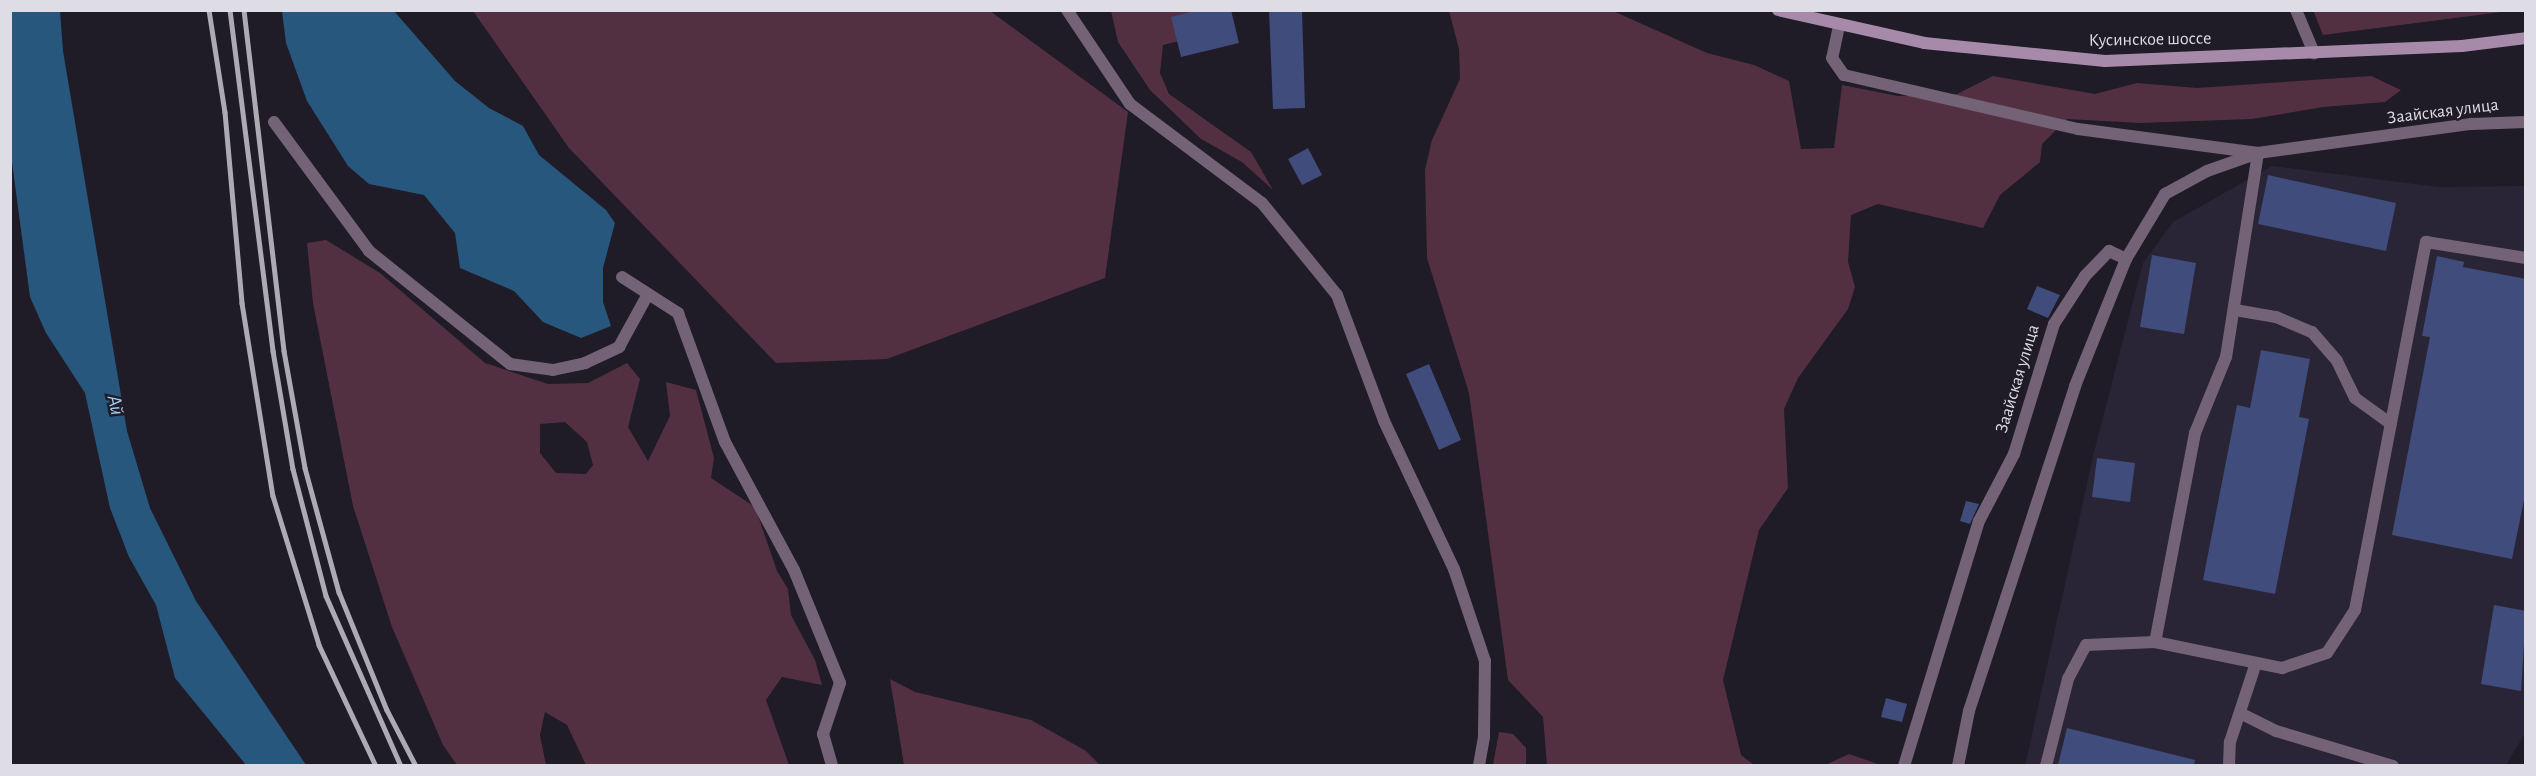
<!DOCTYPE html>
<html>
<head>
<meta charset="utf-8">
<style>
  body { margin:0 }
  #map { position:relative; width:2536px; height:776px; overflow:hidden; background:#1f1b27; font-family:"Alegreya Sans",sans-serif }
  div>[style] { position:absolute }
  [style*='--x'] { left:calc(var(--x)*1px); top:calc(var(--y)*1px); width:calc(var(--w)*1px); rotate:calc(var(--a)*1deg) }
  .built>* { inset:0; background:#2a2536 }
  .green>* { inset:0; background:#533041 }
  .water>* { inset:0; background:#27577d }
  .building>* { inset:0; background:#3f4c7c }
  .lane>* { height:12px; margin:-6px; padding:0 6px; transform-origin:6px; border-radius:6px; background:#746376 }
  .street>* { height:12px; margin:-6px; padding:0 6px; transform-origin:6px; border-radius:6px; background:#746376 }
  .secondary>* { height:12px; margin:-6px; padding:0 6px; transform-origin:6px; border-radius:6px; background:#a78aa9 }
  .rail>* { height:4.5px; margin:-2.25px; padding:0 2.25px; transform-origin:2.25px; border-radius:2.25px; background:#acaab3 }
  span { translate:-50% -50%; white-space:nowrap; text-align:center; line-height:1.15; -webkit-text-stroke:5px #1f1b27; paint-order:stroke }
  .street-label { font-size:18px; color:#dedce5 }
  .water-label { font-size:20px; color:#a5cef2; font-style:italic }
  .frame { position:absolute; inset:0; border:12px solid #dedce5; pointer-events:none }
</style>
</head>
<body>
<div id="map">
  <div class="built">
    <div style="clip-path:polygon(2272px 166px,2439px 187px,2525px 186px,2526px 732px,2506px 765px,2025px 766px,2094px 452px,2143px 263px,2173px 222px)"></div>
  </div>
  <div class="green">
    <div style="clip-path:polygon(2313px 10px,2509px 10px,2509px 11px,2323px 35px)"></div>
    <div style="clip-path:polygon(473px 11px,990px 11px,1128px 112px,1105px 278px,887px 359px,776px 363px,569px 148px)"></div>
    <div style="clip-path:polygon(1111px 11px,1225px 11px,1187px 39px,1163px 45px,1160px 73px,1169px 94px,1251px 152px,1273px 190px,1242px 162px,1201px 139px,1150px 90px,1118px 42px)"></div>
    <div style="clip-path:polygon(1449px 11px,1613px 11px,1707px 53px,1754px 65px,1789px 81px,1801px 149px,1834px 148px,1842px 85px,1898px 96px,1957px 94px,1993px 76px,2095px 94px,2137px 83px,2197px 88px,2371px 76px,2401px 90px,2385px 102px,2323px 107px,2252px 119px,2140px 123px,2067px 119px,2042px 144px,2040px 162px,2000px 195px,1983px 228px,1878px 204px,1851px 215px,1848px 262px,1855px 287px,1848px 309px,1798px 378px,1784px 409px,1788px 488px,1759px 530px,1723px 680px,1741px 755px,1754px 765px,1547px 765px,1543px 717px,1508px 680px,1469px 393px,1427px 258px,1425px 170px,1432px 140px,1460px 79px,1459px 49px)"></div>
    <div style="clip-path:polygon(evenodd,326px 240px,380px 273px,485px 363px,548px 384px,588px 383px,627px 363px,640px 379px,628px 427px,648px 461px,670px 416px,666px 382px,696px 390px,714px 458px,711px 478px,755px 507px,777px 571px,788px 589px,791px 615px,815px 660px,822px 685px,782px 677px,766px 700px,789px 765px,586px 765px,567px 725px,545px 712px,540px 735px,546px 765px,457px 765px,443px 745px,392px 627px,353px 506px,313px 303px,307px 243px,326px 240px,565px 422px,587px 442px,593px 465px,586px 474px,556px 473px,540px 453px,540px 424px,565px 422px)"></div>
    <div style="clip-path:polygon(890px 679px,915px 692px,1031px 720px,1086px 751px,1100px 765px,904px 765px)"></div>
    <div style="clip-path:polygon(1499px 732px,1513px 734px,1526px 748px,1526px 765px,1493px 765px)"></div>
    <div style="clip-path:polygon(1849px 754px,1878px 764px,1879px 765px,1825px 765px)"></div>
  </div>
  <div class="water">
    <div style="clip-path:polygon(10px 11px,60px 11px,63px 51px,127px 431px,150px 508px,196px 601px,306px 765px,246px 765px,175px 678px,156px 605px,129px 557px,110px 508px,85px 393px,46px 333px,30px 297px,11px 155px)"></div>
    <div style="clip-path:polygon(282px 11px,394px 11px,455px 81px,489px 108px,523px 126px,539px 155px,606px 210px,615px 223px,603px 268px,603px 302px,611px 326px,581px 338px,543px 322px,514px 291px,460px 268px,455px 233px,424px 195px,369px 184px,348px 166px,307px 101px,286px 43px)"></div>
  </div>
  <div class="building">
    <div style="clip-path:polygon(1198px 10px,1231px 10px,1239px 43px,1181px 57px,1171px 17px)"></div>
    <div style="clip-path:polygon(1269px 10px,1302px 10px,1305px 108px,1273px 109px)"></div>
    <div style="clip-path:polygon(1308px 148px,1322px 175px,1302px 185px,1288px 159px)"></div>
    <div style="clip-path:polygon(2268px 175px,2396px 203px,2386px 251px,2258px 224px)"></div>
    <div style="clip-path:polygon(2152px 255px,2196px 263px,2184px 334px,2140px 327px)"></div>
    <div style="clip-path:polygon(2437px 256px,2464px 262px,2463px 267px,2526px 279px,2526px 490px,2512px 559px,2392px 535px,2430px 337px,2422px 336px)"></div>
    <div style="clip-path:polygon(2037px 286px,2060px 295px,2048px 318px,2027px 309px)"></div>
    <div style="clip-path:polygon(2261px 350px,2310px 359px,2299px 417px,2309px 419px,2275px 594px,2203px 580px,2237px 405px,2250px 408px)"></div>
    <div style="clip-path:polygon(1429px 364px,1461px 440px,1439px 450px,1406px 374px)"></div>
    <div style="clip-path:polygon(2097px 458px,2135px 463px,2130px 502px,2092px 497px)"></div>
    <div style="clip-path:polygon(1966px 501px,1979px 504px,1970px 524px,1960px 521px)"></div>
    <div style="clip-path:polygon(2494px 605px,2526px 611px,2521px 691px,2481px 684px)"></div>
    <div style="clip-path:polygon(1886px 698px,1907px 704px,1902px 722px,1881px 717px)"></div>
    <div style="clip-path:polygon(2067px 728px,2195px 760px,2194px 765px,2058px 765px)"></div>
  </div>
  <div class="lane">
    <div style="--x:1067;--y:10;--w:113;--a:56.2"></div>
    <div style="--x:1130;--y:104;--w:165;--a:36.9"></div>
    <div style="--x:1262;--y:203;--w:119;--a:50.8"></div>
    <div style="--x:1337;--y:295;--w:134;--a:69.5"></div>
    <div style="--x:1384;--y:421;--w:164;--a:64.7"></div>
    <div style="--x:1454;--y:569;--w:97;--a:71.4"></div>
    <div style="--x:1485;--y:661;--w:76;--a:90.8"></div>
    <div style="--x:1484;--y:737;--w:29;--a:100"></div>
    <div style="--x:1839;--y:26;--w:33;--a:102"></div>
    <div style="--x:1832;--y:58;--w:21;--a:55"></div>
    <div style="--x:1844;--y:75;--w:240;--a:13"></div>
    <div style="--x:2078;--y:129;--w:182;--a:7.6"></div>
    <div style="--x:2258;--y:153;--w:206;--a:98.9"></div>
    <div style="--x:2226;--y:357;--w:82;--a:112.2"></div>
    <div style="--x:2195;--y:433;--w:213;--a:100.8"></div>
    <div style="--x:2155;--y:642;--w:69;--a:177.5"></div>
    <div style="--x:2086;--y:645;--w:38;--a:118"></div>
    <div style="--x:2068;--y:679;--w:90;--a:104.2"></div>
    <div style="--x:274;--y:122;--w:160;--a:53.6"></div>
    <div style="--x:369;--y:251;--w:181;--a:38.7"></div>
    <div style="--x:510;--y:364;--w:43;--a:7.9"></div>
    <div style="--x:553;--y:370;--w:33;--a:-12"></div>
    <div style="--x:585;--y:363;--w:38;--a:-25"></div>
    <div style="--x:619;--y:347;--w:60;--a:-61.3"></div>
    <div style="--x:622;--y:277;--w:67;--a:32.7"></div>
    <div style="--x:678;--y:313;--w:137;--a:70"></div>
    <div style="--x:725;--y:442;--w:145;--a:61.7"></div>
    <div style="--x:794;--y:570;--w:122;--a:67.8"></div>
    <div style="--x:840;--y:683;--w:54;--a:108.4"></div>
    <div style="--x:823;--y:734;--w:33;--a:74"></div>
    <div style="--x:2235;--y:310;--w:42;--a:9.7"></div>
    <div style="--x:2276;--y:317;--w:39;--a:23"></div>
    <div style="--x:2312;--y:332;--w:38;--a:49"></div>
    <div style="--x:2337;--y:361;--w:41;--a:64.1"></div>
    <div style="--x:2355;--y:398;--w:44;--a:35.8"></div>
    <div style="--x:2155;--y:642;--w:130;--a:11.6"></div>
    <div style="--x:2282;--y:668;--w:47;--a:-18.4"></div>
    <div style="--x:2327;--y:653;--w:51;--a:-56.9"></div>
    <div style="--x:2355;--y:610;--w:375;--a:-79.1"></div>
    <div style="--x:2426;--y:242;--w:101;--a:9.1"></div>
    <div style="--x:2240;--y:713;--w:40;--a:26.6"></div>
    <div style="--x:2276;--y:731;--w:122;--a:16.7"></div>
    <div style="--x:1958;--y:766;--w:56;--a:-78.7"></div>
    <div style="--x:1969;--y:711;--w:342;--a:-71.9"></div>
    <div style="--x:2075;--y:386;--w:137;--a:-68.1"></div>
    <div style="--x:2229;--y:766;--w:24;--a:-88"></div>
    <div style="--x:2230;--y:742;--w:83;--a:-71.8"></div>
  </div>
  <div class="street">
    <div style="--x:2296;--y:10;--w:47;--a:67.3"></div>
    <div style="--x:1904;--y:766;--w:256;--a:-73"></div>
    <div style="--x:1979;--y:521;--w:76;--a:-62.4"></div>
    <div style="--x:2014;--y:454;--w:136;--a:-72.9"></div>
    <div style="--x:2054;--y:324;--w:57;--a:-57.1"></div>
    <div style="--x:2085;--y:276;--w:35;--a:-46"></div>
    <div style="--x:2109;--y:251;--w:19;--a:25"></div>
    <div style="--x:2126;--y:259;--w:76;--a:-59"></div>
    <div style="--x:2165;--y:194;--w:48;--a:-28.7"></div>
    <div style="--x:2207;--y:171;--w:54;--a:-19.4"></div>
    <div style="--x:2258;--y:153;--w:215;--a:-7.8"></div>
    <div style="--x:2471;--y:124;--w:55;--a:-2.1"></div>
  </div>
  <div class="secondary">
    <div style="--x:1778;--y:10;--w:150;--a:12.7"></div>
    <div style="--x:1924;--y:43;--w:182;--a:5.7"></div>
    <div style="--x:2105;--y:61;--w:357;--a:-2.4"></div>
    <div style="--x:2462;--y:46;--w:64;--a:-7.1"></div>
  </div>
  <div class="rail">
    <div style="--x:209;--y:10;--w:103;--a:81.1"></div>
    <div style="--x:225;--y:112;--w:192;--a:84.9"></div>
    <div style="--x:242;--y:303;--w:195;--a:80.9"></div>
    <div style="--x:273;--y:496;--w:156;--a:72.8"></div>
    <div style="--x:319;--y:645;--w:134;--a:64.8"></div>
    <div style="--x:230;--y:10;--w:344;--a:82.8"></div>
    <div style="--x:273;--y:351;--w:120;--a:80.4"></div>
    <div style="--x:293;--y:469;--w:131;--a:75.4"></div>
    <div style="--x:326;--y:596;--w:186;--a:66.2"></div>
    <div style="--x:244;--y:10;--w:343;--a:83.3"></div>
    <div style="--x:284;--y:351;--w:119;--a:79.8"></div>
    <div style="--x:305;--y:468;--w:129;--a:74.7"></div>
    <div style="--x:339;--y:592;--w:127;--a:67.9"></div>
    <div style="--x:387;--y:710;--w:63;--a:62.6"></div>
  </div>
  <div class="street-label">
    <span style="left:2150px;top:40px;rotate:-1deg">Кусинское шоссе</span>
    <span style="left:2443px;top:112px;rotate:-7deg">Заайская улица</span>
    <span style="left:2018px;top:379px;rotate:-73deg">Заайская улица</span>
  </div>
  <div class="water-label">
    <span style="left:115px;top:405px;rotate:77deg">Ай</span>
  </div>
  <div class="frame"></div>
</div>
</body>
</html>
